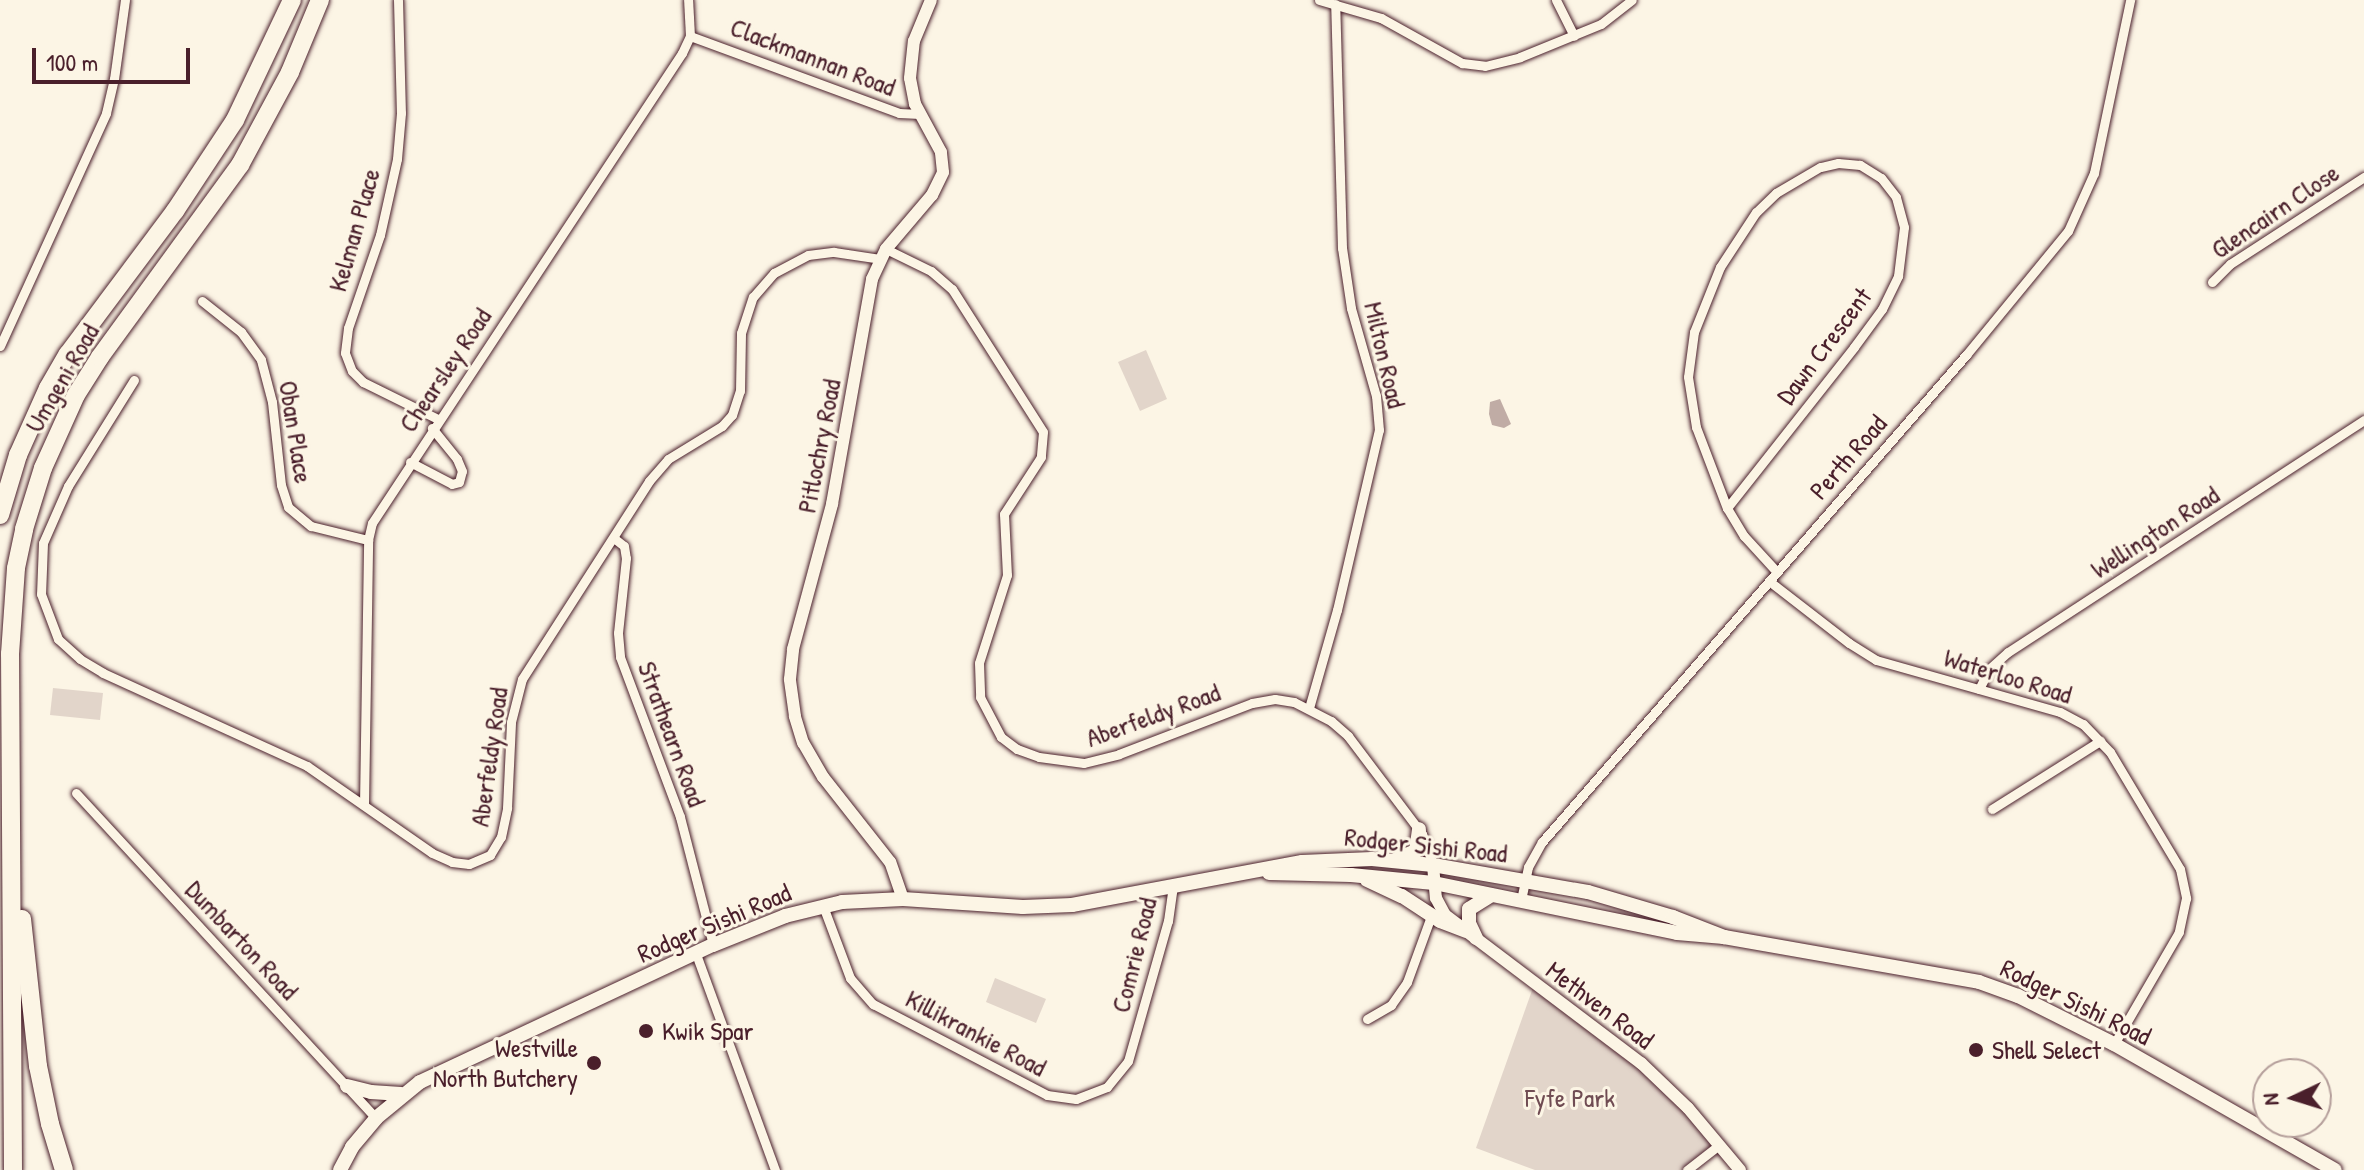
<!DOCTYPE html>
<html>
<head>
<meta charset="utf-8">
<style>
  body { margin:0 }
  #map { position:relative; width:2364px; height:1170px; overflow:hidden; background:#fcf5e5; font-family:"Patrick Hand",sans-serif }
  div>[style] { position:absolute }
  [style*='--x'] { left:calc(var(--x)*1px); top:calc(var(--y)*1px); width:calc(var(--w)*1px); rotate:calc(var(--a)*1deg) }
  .green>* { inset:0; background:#e2d5ca }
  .water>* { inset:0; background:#c0aca5 }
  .roads { filter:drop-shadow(0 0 2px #4a1f2b) drop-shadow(0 0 2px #4a1f2b) }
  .minor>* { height:9px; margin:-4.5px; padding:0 4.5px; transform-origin:4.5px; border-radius:4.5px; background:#fcf5e5 }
  .tertiary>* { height:12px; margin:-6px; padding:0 6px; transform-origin:6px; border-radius:6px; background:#fcf5e5 }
  .secondary>* { height:14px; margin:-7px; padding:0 7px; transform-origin:7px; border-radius:7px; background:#fcf5e5 }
  .motorway>* { height:18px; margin:-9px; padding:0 9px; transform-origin:9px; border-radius:9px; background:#fcf5e5 }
  .dots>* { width:22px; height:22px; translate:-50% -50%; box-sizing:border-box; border:4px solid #fcf5e5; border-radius:50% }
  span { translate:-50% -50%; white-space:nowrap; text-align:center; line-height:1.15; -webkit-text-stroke:6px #fcf5e5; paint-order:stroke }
  .street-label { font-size:26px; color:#4a1f2b }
  .poi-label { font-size:26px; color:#4a1f2b }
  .left { translate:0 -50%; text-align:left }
  .right { translate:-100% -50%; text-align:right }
  .park-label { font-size:26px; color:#704c53 }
  .north { position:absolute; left:2252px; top:1058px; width:80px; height:80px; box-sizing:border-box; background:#fcf5e5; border:2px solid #b59f9b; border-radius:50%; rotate:266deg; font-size:22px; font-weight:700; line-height:32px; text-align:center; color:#4a1f2b }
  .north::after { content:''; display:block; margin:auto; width:28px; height:36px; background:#4a1f2b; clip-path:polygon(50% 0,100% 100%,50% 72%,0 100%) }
  .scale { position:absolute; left:32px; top:48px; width:158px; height:36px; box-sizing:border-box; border:4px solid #4a1f2b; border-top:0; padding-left:10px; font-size:24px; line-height:28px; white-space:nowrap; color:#4a1f2b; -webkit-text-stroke:6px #fcf5e5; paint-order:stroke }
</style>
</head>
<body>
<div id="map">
  <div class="green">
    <div style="clip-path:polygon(1146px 350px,1167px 399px,1140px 411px,1118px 362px)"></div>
    <div style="clip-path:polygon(53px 688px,103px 693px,100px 720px,50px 715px)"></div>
    <div style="clip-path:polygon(995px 978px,1046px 999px,1036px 1023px,986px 1002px)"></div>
    <div style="clip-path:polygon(1535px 982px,1633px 1057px,1720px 1146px,1690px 1170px,1535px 1170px,1476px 1148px)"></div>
  </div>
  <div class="water">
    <div style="clip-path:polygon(1500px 399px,1511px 424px,1504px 428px,1492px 425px,1489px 414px,1490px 402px)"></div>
  </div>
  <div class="roads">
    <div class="minor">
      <div style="--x:398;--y:0;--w:113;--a:88.5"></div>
      <div style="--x:401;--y:113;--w:46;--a:95"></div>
      <div style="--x:397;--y:159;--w:78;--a:102.6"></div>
      <div style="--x:380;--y:235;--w:98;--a:109"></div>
      <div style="--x:348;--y:328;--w:25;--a:97"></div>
      <div style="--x:345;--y:353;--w:19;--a:69"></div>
      <div style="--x:352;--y:371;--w:16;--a:45"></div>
      <div style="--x:363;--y:382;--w:84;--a:26.3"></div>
      <div style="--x:1319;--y:0;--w:65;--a:16.2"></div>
      <div style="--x:1381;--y:18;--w:93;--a:29.1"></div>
      <div style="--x:1462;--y:63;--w:23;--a:7"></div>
      <div style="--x:1485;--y:66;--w:36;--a:-14"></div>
      <div style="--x:1520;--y:57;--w:87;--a:-22.2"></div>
      <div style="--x:1601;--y:24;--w:39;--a:-38"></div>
      <div style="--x:1556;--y:0;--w:40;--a:63.4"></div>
      <div style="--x:690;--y:36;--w:223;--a:20.2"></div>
      <div style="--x:899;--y:113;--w:21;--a:3"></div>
      <div style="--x:886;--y:249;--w:50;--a:26.1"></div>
      <div style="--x:931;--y:271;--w:28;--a:41"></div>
      <div style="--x:952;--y:289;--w:169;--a:57.5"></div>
      <div style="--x:1043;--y:432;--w:25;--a:95"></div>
      <div style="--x:1041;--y:457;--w:68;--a:123"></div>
      <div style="--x:1004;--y:514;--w:61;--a:87.2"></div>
      <div style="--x:1007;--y:575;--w:92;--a:107.7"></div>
      <div style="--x:979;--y:663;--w:34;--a:88"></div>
      <div style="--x:980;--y:697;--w:45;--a:62.3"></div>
      <div style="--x:1001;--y:737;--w:20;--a:37"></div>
      <div style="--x:1017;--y:749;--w:23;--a:20"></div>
      <div style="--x:1039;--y:757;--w:45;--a:7.6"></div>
      <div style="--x:1084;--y:763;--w:36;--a:-14"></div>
      <div style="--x:1119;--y:754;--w:142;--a:-21"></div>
      <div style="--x:1252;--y:703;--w:23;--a:-10"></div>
      <div style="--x:1275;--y:699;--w:19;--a:9"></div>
      <div style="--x:1294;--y:702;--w:42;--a:27.2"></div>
      <div style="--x:1331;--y:721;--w:23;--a:41"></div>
      <div style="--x:1348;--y:736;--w:123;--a:52.9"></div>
      <div style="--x:1422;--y:834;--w:33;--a:70"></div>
      <div style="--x:2212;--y:282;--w:25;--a:-45"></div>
      <div style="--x:2230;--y:264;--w:160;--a:-33"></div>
      <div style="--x:202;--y:301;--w:50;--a:38.5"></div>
      <div style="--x:241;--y:332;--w:34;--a:54"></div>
      <div style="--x:261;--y:360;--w:43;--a:75.3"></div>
      <div style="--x:272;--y:402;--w:83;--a:83.8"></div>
      <div style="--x:281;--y:485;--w:23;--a:72"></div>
      <div style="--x:288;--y:507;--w:30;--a:40"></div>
      <div style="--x:311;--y:526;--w:59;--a:13.8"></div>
      <div style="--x:0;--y:346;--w:256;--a:-65.5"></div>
      <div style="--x:106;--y:113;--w:35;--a:-77"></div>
      <div style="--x:114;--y:79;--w:80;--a:-82.1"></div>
      <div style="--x:134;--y:380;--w:125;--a:121.9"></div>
      <div style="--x:68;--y:486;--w:62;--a:113.7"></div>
      <div style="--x:43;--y:543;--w:51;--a:92.2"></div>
      <div style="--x:41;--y:594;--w:48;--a:69.3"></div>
      <div style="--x:58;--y:639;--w:30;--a:42"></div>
      <div style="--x:80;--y:659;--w:27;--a:31"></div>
      <div style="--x:103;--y:673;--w:224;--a:24.5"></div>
      <div style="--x:307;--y:766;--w:152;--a:34.8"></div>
      <div style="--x:432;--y:853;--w:22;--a:24"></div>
      <div style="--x:452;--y:862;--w:17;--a:7"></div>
      <div style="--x:469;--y:864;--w:23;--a:-23"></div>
      <div style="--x:490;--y:855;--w:21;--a:-59"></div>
      <div style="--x:501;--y:837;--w:30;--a:-78"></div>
      <div style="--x:507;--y:808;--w:86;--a:-87.3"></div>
      <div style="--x:511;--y:722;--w:44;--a:-75.7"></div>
      <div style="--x:522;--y:679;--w:235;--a:-57.3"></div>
      <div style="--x:649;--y:481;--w:29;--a:-49"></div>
      <div style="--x:668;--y:459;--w:63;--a:-31.4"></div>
      <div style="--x:722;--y:426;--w:15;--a:-48"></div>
      <div style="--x:732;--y:415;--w:25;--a:-72"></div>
      <div style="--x:740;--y:391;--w:58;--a:-89"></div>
      <div style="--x:741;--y:333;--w:38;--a:-72"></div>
      <div style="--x:753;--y:297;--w:32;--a:-49"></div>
      <div style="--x:774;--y:273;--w:38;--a:-28"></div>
      <div style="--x:808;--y:255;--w:26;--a:-7"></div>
      <div style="--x:834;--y:252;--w:48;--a:8.5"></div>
      <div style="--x:410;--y:462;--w:47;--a:27.6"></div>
      <div style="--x:452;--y:484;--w:7;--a:-16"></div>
      <div style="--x:459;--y:482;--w:11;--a:-75"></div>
      <div style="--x:462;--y:471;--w:13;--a:-113"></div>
      <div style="--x:457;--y:459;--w:40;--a:-129"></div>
      <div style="--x:1727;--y:508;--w:205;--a:-51.7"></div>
      <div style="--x:1854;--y:347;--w:47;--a:-53.6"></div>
      <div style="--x:1882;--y:309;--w:37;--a:-64"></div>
      <div style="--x:1898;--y:276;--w:49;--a:-83"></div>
      <div style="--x:1904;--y:227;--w:31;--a:-105"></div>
      <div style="--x:1896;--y:197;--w:24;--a:-128"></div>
      <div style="--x:1881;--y:178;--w:25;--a:-148"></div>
      <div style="--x:1860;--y:165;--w:22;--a:-175"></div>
      <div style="--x:1838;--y:163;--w:18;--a:167"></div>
      <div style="--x:1820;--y:167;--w:51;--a:149.4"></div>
      <div style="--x:1776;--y:193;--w:28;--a:136"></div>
      <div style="--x:1756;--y:212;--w:66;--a:123.2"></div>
      <div style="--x:1720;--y:267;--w:70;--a:111.8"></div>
      <div style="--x:1694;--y:332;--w:45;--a:97.6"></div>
      <div style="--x:1688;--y:377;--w:51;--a:80.9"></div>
      <div style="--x:1696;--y:427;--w:87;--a:69.1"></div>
      <div style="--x:1727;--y:508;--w:33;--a:59"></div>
      <div style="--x:1744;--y:536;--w:49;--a:47.5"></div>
      <div style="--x:615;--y:539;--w:11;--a:38"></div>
      <div style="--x:624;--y:546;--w:12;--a:81"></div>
      <div style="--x:626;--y:558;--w:75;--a:96.1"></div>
      <div style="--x:618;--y:633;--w:24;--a:85"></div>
      <div style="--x:620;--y:657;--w:171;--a:69.4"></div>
      <div style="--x:680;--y:817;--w:132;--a:75.5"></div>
      <div style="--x:1769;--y:581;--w:101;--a:37.8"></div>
      <div style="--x:1849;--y:643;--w:32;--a:32"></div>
      <div style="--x:1876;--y:660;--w:191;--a:15.8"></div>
      <div style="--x:2060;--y:712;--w:26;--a:28"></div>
      <div style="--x:2083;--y:724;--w:39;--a:46"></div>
      <div style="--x:2110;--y:752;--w:136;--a:59.1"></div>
      <div style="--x:2180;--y:869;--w:30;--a:78"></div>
      <div style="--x:2186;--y:898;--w:35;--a:102"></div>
      <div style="--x:2179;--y:932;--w:129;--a:120.1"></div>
      <div style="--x:1979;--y:689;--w:22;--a:-63"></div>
      <div style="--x:1989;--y:669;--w:25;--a:-42"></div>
      <div style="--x:2008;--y:652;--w:425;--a:-33.1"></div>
      <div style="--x:1309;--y:708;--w:102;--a:-74.1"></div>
      <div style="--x:1337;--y:610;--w:185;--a:-76.9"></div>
      <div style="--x:1379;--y:430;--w:34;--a:-95"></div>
      <div style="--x:1376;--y:396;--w:91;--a:-105.9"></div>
      <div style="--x:1351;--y:308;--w:61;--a:-98.5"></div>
      <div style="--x:1342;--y:248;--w:244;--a:-91.6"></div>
      <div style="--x:76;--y:793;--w:442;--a:47.3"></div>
      <div style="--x:364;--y:805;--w:265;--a:-89.1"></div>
      <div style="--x:368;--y:540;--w:17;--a:-77"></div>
      <div style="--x:372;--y:523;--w:563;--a:-56.59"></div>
      <div style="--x:682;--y:53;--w:19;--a:-65"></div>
      <div style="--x:690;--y:36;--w:36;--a:-93"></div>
      <div style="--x:1992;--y:809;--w:128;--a:-32.2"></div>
      <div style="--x:1521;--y:900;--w:34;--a:-78"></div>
      <div style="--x:1528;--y:867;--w:29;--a:-61"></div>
      <div style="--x:1542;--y:842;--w:646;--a:-48.96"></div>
      <div style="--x:1966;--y:355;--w:161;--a:-50.6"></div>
      <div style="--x:2068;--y:231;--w:64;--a:-65.9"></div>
      <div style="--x:2094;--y:173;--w:177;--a:-78.2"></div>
      <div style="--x:823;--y:906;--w:77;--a:69.4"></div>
      <div style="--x:850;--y:978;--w:35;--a:49"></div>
      <div style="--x:873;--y:1004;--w:196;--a:27.6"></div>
      <div style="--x:1047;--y:1095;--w:29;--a:8"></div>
      <div style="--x:1076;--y:1099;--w:33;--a:-21"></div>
      <div style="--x:1107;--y:1087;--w:33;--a:-51"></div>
      <div style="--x:1128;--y:1061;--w:146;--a:-74.1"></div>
      <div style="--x:1168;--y:921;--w:36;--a:-82"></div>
      <div style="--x:696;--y:954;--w:230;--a:69.9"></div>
      <div style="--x:1367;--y:1019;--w:28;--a:-30"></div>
      <div style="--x:1391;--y:1005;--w:28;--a:-55"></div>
      <div style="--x:1407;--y:982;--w:70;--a:-70"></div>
      <div style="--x:1687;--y:1170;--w:41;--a:-38"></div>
    </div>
    <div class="tertiary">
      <div style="--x:1433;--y:865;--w:33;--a:85"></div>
      <div style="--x:1436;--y:898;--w:19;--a:62"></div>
      <div style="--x:1445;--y:915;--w:246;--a:37.1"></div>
      <div style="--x:1641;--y:1063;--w:65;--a:43.8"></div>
      <div style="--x:1688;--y:1108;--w:81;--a:50"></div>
      <div style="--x:903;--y:899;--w:39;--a:-109"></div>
      <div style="--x:890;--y:862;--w:108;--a:-128.2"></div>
      <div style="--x:823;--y:777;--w:39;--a:-120"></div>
      <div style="--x:803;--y:743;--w:28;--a:-107"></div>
      <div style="--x:795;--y:716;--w:37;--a:-98"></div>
      <div style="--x:790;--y:679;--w:30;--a:-84"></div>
      <div style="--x:793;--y:649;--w:150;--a:-74.9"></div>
      <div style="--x:832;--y:504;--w:229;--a:-79.9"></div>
      <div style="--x:872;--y:279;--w:33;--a:-65"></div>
      <div style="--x:886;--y:249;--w:71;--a:-49.6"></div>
      <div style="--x:932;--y:195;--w:25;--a:-64"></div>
      <div style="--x:943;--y:172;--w:20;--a:-96"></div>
      <div style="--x:941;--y:152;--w:55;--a:-118.4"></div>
      <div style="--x:915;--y:104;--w:26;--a:-101"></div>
      <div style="--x:910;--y:78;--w:37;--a:-84"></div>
      <div style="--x:914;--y:41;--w:44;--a:-67.5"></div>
    </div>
    <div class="secondary">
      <div style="--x:1397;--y:859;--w:21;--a:-23"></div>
      <div style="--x:1416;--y:851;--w:22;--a:-82"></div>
      <div style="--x:1269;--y:873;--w:82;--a:1.4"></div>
      <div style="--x:1351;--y:875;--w:83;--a:5.5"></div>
      <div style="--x:1434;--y:883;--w:248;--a:11.6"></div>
      <div style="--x:1677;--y:933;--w:47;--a:4.9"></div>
      <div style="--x:1724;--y:937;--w:259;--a:10"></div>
      <div style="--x:1979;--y:982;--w:41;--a:19.7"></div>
      <div style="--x:2018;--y:996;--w:107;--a:26.6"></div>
      <div style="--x:2114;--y:1044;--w:254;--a:29.7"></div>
      <div style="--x:1367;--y:880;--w:38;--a:25"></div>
      <div style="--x:1402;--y:896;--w:45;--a:33.3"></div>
      <div style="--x:1440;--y:921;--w:28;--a:21"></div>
      <div style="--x:1476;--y:938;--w:17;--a:-115"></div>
      <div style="--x:1469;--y:923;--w:14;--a:-90"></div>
      <div style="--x:1469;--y:909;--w:26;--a:-32"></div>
      <div style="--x:347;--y:1086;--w:25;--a:14"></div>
      <div style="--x:371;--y:1092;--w:30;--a:4"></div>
      <div style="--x:340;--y:1170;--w:26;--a:-62"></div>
      <div style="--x:352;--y:1147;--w:38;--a:-50"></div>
      <div style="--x:376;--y:1118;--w:57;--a:-39.3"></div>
      <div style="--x:420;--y:1082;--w:323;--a:-25.1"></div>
      <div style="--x:713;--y:945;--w:78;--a:-21.9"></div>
      <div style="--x:785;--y:916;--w:59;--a:-13.8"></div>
      <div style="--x:842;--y:902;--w:61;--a:-2.8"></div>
      <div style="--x:903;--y:899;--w:120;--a:3.8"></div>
      <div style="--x:1023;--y:907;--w:49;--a:-2.3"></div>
      <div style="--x:1072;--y:905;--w:234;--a:-10.6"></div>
      <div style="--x:1302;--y:862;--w:70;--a:-2.5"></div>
      <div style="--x:1372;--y:859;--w:61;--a:5.6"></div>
      <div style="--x:1433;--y:865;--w:157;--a:9.9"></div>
      <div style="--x:1588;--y:892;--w:89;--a:16.4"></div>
      <div style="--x:1673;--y:917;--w:55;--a:21.4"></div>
    </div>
    <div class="motorway">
      <div style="--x:0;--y:515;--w:63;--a:-73.3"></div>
      <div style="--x:18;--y:455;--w:73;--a:-65.9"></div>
      <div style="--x:48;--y:388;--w:39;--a:-60"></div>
      <div style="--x:68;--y:354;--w:179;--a:-53.2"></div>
      <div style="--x:175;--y:211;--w:109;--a:-56.6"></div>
      <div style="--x:235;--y:120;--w:133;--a:-64.6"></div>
      <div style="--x:22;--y:919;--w:148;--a:83.8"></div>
      <div style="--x:38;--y:1066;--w:59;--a:78.3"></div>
      <div style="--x:50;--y:1124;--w:48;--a:73.1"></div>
      <div style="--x:13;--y:1170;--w:516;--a:-90.33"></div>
      <div style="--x:10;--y:654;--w:86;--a:-86"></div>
      <div style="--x:16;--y:568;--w:40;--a:-78"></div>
      <div style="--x:24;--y:529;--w:64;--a:-72.7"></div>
      <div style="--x:43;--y:468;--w:80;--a:-65.7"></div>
      <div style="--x:76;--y:395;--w:45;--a:-57.7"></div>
      <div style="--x:100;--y:357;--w:238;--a:-53.9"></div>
      <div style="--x:240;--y:165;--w:106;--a:-61.7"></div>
      <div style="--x:290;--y:72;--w:78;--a:-67.4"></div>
    </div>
  </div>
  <div class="dots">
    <div style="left:646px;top:1031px;background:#4a1f2b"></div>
    <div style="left:1976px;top:1050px;background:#4a1f2b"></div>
    <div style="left:594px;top:1063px;background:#4a1f2b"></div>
  </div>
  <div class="street-label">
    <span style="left:813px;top:57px;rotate:21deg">Clackmannan Road</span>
    <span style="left:2275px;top:211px;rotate:-34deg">Glencairn Close</span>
    <span style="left:354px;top:230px;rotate:-74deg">Kelman Place</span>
    <span style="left:1824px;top:346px;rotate:-53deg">Dawn Crescent</span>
    <span style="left:1385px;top:355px;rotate:77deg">Milton Road</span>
    <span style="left:445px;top:370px;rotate:-56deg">Chearsley Road</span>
    <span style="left:62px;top:378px;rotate:-60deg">Umgeni Road</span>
    <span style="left:296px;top:432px;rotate:81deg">Oban Place</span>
    <span style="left:819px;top:446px;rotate:-79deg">Pitlochry Road</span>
    <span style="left:1848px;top:457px;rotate:-49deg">Perth Road</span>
    <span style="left:2155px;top:532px;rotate:-33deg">Wellington Road</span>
    <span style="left:2008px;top:676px;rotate:17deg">Waterloo Road</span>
    <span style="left:1153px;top:715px;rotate:-20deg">Aberfeldy Road</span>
    <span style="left:672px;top:734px;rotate:70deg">Strathearn Road</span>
    <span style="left:489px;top:757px;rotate:-82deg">Aberfeldy Road</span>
    <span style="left:1426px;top:845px;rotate:6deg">Rodger Sishi Road</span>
    <span style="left:714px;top:923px;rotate:-23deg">Rodger Sishi Road</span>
    <span style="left:242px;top:940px;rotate:47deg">Dumbarton Road</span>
    <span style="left:1134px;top:955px;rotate:-76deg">Comrie Road</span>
    <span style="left:2076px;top:1002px;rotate:26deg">Rodger Sishi Road</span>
    <span style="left:1600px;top:1005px;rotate:37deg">Methven Road</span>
    <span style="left:976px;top:1033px;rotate:28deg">Killikrankie Road</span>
  </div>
  <div class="poi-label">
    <span class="left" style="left:662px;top:1031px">Kwik Spar</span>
    <span class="right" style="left:578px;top:1063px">Westville<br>North Butchery</span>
    <span class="left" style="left:1992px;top:1050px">Shell Select</span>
  </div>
  <div class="park-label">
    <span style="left:1570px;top:1098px">Fyfe Park</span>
  </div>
  <div class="north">N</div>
  <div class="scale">100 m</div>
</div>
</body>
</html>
